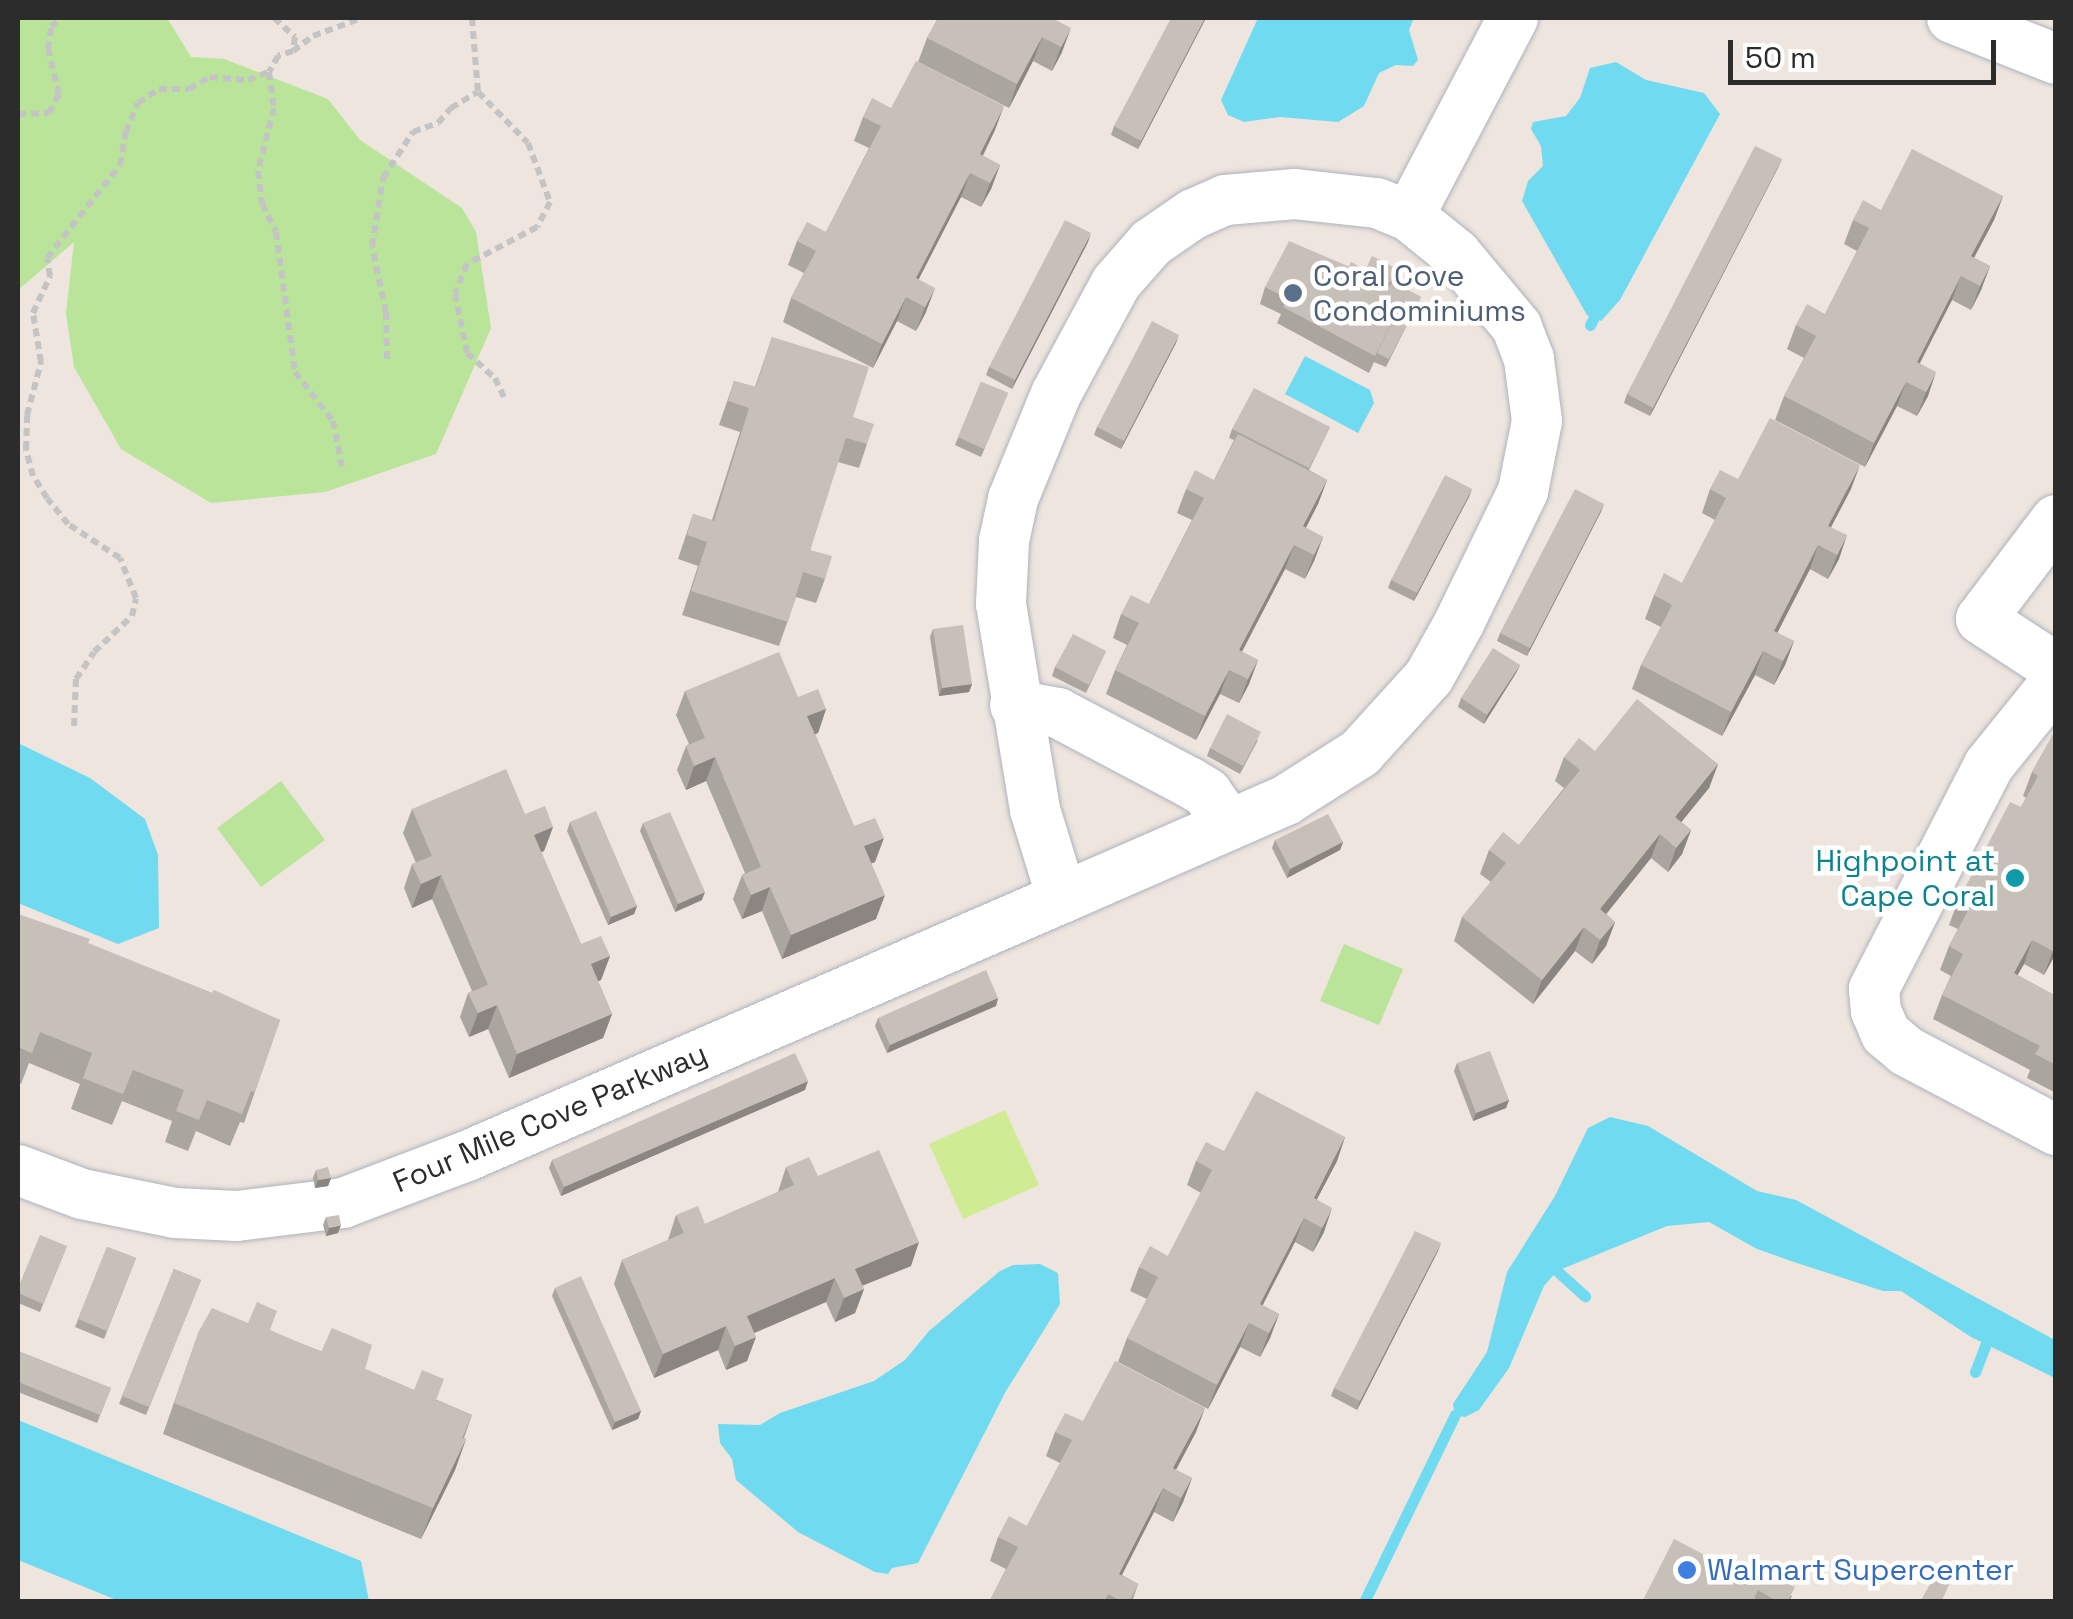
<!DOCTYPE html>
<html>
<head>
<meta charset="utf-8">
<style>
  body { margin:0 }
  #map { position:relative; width:2073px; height:1619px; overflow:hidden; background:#ede5de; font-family:"Space Grotesk",sans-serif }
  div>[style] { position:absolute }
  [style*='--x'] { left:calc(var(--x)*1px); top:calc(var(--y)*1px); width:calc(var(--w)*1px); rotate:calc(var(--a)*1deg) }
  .green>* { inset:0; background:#bae49a }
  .pitch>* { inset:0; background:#cfec95 }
  .water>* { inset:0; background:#70daf0 }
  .stream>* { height:11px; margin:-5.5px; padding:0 5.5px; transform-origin:5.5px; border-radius:5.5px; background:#70daf0 }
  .path>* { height:6px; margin-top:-3px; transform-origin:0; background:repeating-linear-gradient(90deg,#c4c4c4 0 8px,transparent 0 13px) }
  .roads { filter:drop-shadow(0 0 2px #aeb2bc) drop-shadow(0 0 2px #aeb2bc) }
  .minor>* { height:50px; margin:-25px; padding:0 25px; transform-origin:25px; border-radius:25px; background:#fff }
  .wall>* { inset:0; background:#aaa59f }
  .shaded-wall>* { inset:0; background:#8b8682 }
  .building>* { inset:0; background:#c6c0b9 }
  .dots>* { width:28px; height:28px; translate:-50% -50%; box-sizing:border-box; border:5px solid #fff; border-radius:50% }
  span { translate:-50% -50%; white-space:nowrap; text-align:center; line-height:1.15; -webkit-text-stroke:9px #fff; paint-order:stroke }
  .service-label { font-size:30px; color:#4e5e75 }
  .left { translate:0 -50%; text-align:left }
  .culture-label { font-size:30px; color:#0d838f }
  .right { translate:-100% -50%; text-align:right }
  .street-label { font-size:30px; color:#2c2c2c }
  .shop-label { font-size:30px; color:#366cbe }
  .frame { position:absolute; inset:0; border:20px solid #2c2c2c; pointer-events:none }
  .scale { position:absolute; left:1728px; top:40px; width:268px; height:45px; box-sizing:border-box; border:5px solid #2c2c2c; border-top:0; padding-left:12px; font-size:30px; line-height:35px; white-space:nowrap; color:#2c2c2c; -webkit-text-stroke:8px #fff; paint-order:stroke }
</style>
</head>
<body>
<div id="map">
  <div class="green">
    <div style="clip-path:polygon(18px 18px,167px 18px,191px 57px,224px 59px,328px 99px,360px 140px,462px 208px,476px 232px,491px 328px,436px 454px,325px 492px,211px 503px,121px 449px,74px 367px,66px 313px,74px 242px,18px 290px)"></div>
    <div style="clip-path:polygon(281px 781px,325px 840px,261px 887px,217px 828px)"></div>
    <div style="clip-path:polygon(1344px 944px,1403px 969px,1379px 1025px,1320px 1001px)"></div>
  </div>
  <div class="pitch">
    <div style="clip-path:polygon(1005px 1110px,1039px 1185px,963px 1219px,929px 1144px)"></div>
  </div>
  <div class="water">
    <div style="clip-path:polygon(1258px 18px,1414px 18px,1409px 30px,1418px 60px,1413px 66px,1396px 65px,1379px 73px,1364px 106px,1338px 122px,1280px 117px,1244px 122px,1228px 115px,1221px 100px)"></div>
    <div style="clip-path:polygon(1616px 62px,1646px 80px,1704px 93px,1720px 114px,1620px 300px,1601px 321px,1587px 315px,1522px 201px,1528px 181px,1543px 166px,1541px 146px,1531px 129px,1533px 122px,1566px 116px,1580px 98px,1590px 68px)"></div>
    <div style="clip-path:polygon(1305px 356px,1370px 390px,1374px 403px,1358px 433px,1285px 394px)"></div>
    <div style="clip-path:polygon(18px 743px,90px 778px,145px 819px,158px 855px,159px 928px,118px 944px,18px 903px)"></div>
    <div style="clip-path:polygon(1610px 1117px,1648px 1126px,1757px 1191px,1796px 1200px,2055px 1340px,2055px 1378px,1971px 1337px,1901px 1291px,1883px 1291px,1794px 1262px,1757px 1249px,1709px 1222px,1667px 1226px,1557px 1271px,1544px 1286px,1509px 1368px,1479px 1410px,1465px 1417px,1455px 1415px,1453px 1404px,1487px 1352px,1507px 1272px,1555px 1196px,1588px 1128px)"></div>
    <div style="clip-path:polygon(1040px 1264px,1058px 1273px,1060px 1304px,1006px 1391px,918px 1563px,892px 1568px,888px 1574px,875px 1572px,798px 1532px,736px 1480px,732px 1459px,720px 1443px,718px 1424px,760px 1425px,780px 1413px,874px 1381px,905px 1360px,929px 1331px,1000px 1271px,1013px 1265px)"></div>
    <div style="clip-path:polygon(18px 1420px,361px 1561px,369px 1601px,119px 1601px,18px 1560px)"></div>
  </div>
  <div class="stream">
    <div style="--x:1590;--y:325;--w:7;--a:-63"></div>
    <div style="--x:1557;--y:1271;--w:38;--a:42"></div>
    <div style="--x:1975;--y:1372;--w:30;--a:-69"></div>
    <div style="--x:1364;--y:1602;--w:208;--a:-64.1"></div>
  </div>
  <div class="path">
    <div style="--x:274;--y:18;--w:28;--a:42"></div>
    <div style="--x:295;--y:37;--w:14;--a:98"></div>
    <div style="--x:293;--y:51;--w:16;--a:162"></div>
    <div style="--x:278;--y:56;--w:18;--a:119"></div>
    <div style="--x:269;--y:72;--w:36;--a:82"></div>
    <div style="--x:274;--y:108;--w:65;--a:104.3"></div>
    <div style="--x:258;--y:171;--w:33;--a:83"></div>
    <div style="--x:262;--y:204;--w:31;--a:63"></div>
    <div style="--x:276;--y:232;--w:141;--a:82.3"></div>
    <div style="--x:295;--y:372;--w:62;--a:52.2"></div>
    <div style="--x:333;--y:421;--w:46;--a:78.7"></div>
    <div style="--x:472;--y:18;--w:74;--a:85.4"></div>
    <div style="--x:478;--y:92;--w:71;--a:45.6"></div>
    <div style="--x:528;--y:143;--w:63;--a:69.6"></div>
    <div style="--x:550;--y:202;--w:28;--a:117"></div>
    <div style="--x:537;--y:227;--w:79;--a:152.1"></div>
    <div style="--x:467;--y:264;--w:32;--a:112"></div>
    <div style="--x:455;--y:294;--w:60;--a:78.5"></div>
    <div style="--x:467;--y:353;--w:38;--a:42"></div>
    <div style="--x:495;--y:378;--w:21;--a:65"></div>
    <div style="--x:293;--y:51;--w:25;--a:-37"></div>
    <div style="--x:313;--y:36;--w:52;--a:-20.2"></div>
    <div style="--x:18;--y:114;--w:31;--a:-2"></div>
    <div style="--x:49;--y:113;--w:21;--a:-62"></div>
    <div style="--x:59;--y:94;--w:46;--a:-103.7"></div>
    <div style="--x:48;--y:49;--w:22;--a:-82"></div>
    <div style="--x:51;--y:27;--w:13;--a:-45"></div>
    <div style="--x:387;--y:359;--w:47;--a:-91.2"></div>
    <div style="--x:386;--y:312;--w:67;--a:-102"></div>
    <div style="--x:372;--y:246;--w:69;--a:-80.8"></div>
    <div style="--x:383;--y:178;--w:55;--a:-56.9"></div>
    <div style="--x:413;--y:132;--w:27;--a:-20"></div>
    <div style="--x:438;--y:123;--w:20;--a:-49"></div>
    <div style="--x:451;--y:108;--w:31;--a:-31"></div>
    <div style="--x:74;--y:726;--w:47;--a:-87.6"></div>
    <div style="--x:76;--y:679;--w:32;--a:-56"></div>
    <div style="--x:94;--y:652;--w:52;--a:-43.5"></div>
    <div style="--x:132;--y:616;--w:18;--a:-77"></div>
    <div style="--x:136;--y:598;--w:43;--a:-111.8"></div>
    <div style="--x:120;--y:558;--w:62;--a:-146.8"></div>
    <div style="--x:68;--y:524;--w:33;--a:-129"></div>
    <div style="--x:47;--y:498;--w:26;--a:-122"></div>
    <div style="--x:33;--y:476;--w:28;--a:-105"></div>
    <div style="--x:26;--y:449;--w:34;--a:-88"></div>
    <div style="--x:27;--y:415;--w:55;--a:-75.2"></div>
    <div style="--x:41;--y:362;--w:50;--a:-99.3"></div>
    <div style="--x:33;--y:313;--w:41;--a:-65.3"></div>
    <div style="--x:50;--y:276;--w:18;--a:-99"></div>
    <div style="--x:47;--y:258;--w:118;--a:-51.9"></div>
    <div style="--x:120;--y:165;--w:34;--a:-80"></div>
    <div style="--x:126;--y:132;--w:31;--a:-68"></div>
    <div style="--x:138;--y:103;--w:25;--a:-34"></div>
    <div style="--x:159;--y:89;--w:30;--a:0"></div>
    <div style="--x:189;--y:89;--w:24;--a:-30"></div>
    <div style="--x:210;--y:77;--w:38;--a:5"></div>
    <div style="--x:248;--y:80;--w:22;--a:-21"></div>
  </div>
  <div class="roads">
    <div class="minor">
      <div style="--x:1952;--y:18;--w:112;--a:21.5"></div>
      <div style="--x:1409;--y:216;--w:224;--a:-62.3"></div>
      <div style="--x:2056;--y:520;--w:124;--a:127.1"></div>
      <div style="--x:1981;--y:619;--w:90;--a:33.2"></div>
      <div style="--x:2056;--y:682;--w:107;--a:128.9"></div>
      <div style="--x:1989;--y:765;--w:252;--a:117.2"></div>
      <div style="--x:1874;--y:989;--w:22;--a:85"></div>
      <div style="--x:1876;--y:1011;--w:25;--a:67"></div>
      <div style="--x:1886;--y:1034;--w:26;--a:40"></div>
      <div style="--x:1906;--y:1051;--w:170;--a:27.8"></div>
      <div style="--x:1015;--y:705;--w:44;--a:10.5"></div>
      <div style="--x:1058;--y:713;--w:148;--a:27.8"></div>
      <div style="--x:1189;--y:782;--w:21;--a:31"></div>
      <div style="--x:1207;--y:793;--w:38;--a:55"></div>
      <div style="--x:18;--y:1170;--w:68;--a:20.6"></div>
      <div style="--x:82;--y:1194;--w:95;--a:11.5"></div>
      <div style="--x:175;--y:1213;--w:62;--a:2.8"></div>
      <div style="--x:237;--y:1216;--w:107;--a:-7"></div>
      <div style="--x:343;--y:1203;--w:133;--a:-20.8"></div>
      <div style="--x:467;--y:1156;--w:649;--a:-23.44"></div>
      <div style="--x:1062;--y:898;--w:244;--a:-23.6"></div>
      <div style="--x:1286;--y:800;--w:88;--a:-32.4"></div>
      <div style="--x:1360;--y:753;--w:103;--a:-47.8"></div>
      <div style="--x:1429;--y:677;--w:62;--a:-60.9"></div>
      <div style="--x:1459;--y:623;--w:147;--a:-64.1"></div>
      <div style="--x:1523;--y:491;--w:71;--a:-78.7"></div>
      <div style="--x:1537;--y:421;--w:63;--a:-97.4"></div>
      <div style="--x:1529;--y:359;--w:34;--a:-111"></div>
      <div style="--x:1517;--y:327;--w:95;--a:-129.9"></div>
      <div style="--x:1456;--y:254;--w:60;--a:-141"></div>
      <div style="--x:1409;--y:216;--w:35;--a:-158"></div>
      <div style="--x:1376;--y:203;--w:81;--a:-173.7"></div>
      <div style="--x:1295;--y:194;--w:70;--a:175.1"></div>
      <div style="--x:1225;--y:200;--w:35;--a:156"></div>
      <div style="--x:1193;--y:214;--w:51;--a:145.4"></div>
      <div style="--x:1151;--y:243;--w:53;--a:131.2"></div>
      <div style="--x:1116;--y:283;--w:126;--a:118.4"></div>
      <div style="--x:1056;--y:394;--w:113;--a:112.3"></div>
      <div style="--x:1013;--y:499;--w:43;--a:102.1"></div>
      <div style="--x:1004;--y:541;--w:63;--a:92.7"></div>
      <div style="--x:1001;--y:604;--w:209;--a:80.6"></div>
      <div style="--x:1035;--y:810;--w:92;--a:72.9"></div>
    </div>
  </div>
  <div class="wall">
    <div style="clip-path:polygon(938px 18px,1055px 18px,1062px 52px,1052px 71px,1033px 61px,1009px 108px,918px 62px,927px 38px)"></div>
    <div style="clip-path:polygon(1206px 18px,1138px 149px,1111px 135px,1114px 126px)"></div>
    <div style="clip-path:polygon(891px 108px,995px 130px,983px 156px,1000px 165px,991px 189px,981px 207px,961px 197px,918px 280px,926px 312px,916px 331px,897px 321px,873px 368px,783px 322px,791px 298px,804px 273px,788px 265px,797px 241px,826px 232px,869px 148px,854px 141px,863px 117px)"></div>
    <div style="clip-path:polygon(1782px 159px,1650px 416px,1624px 403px,1627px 394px)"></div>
    <div style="clip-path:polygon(2003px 196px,1994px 220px,1974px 258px,1990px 266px,1981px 290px,1971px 310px,1952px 300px,1920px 363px,1928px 396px,1917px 416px,1897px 406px,1865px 467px,1775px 420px,1784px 396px,1804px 358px,1787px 349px,1796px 325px,1825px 314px,1857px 251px,1844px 244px,1853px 220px,1881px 210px)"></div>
    <div style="clip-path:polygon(1088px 242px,1012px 389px,986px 375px,989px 367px)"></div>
    <div style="clip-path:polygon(1349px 266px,1366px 270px,1397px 269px,1392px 282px,1421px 297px,1386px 367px,1374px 362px,1369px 373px,1277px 323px,1281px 314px,1260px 304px,1265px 287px)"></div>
    <div style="clip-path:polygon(772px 337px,853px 417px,867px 444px,859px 468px,838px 462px,810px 550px,825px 579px,816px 603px,796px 597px,779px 646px,682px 615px,698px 566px,678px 559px,693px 514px,712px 520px,740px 432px,719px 425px,734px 381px,755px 387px)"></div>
    <div style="clip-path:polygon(1176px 343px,1121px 449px,1094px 435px,1097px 427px)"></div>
    <div style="clip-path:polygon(981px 382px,1008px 393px,981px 457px,955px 445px)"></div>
    <div style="clip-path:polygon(1330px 427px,1309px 470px,1327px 480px,1318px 504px,1306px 528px,1323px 537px,1314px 561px,1305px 579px,1285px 569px,1242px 652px,1258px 660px,1249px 684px,1239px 703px,1220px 694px,1196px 740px,1106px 694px,1115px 670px,1127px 645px,1113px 638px,1121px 614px,1149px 604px,1192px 520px,1177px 513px,1186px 489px,1214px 480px,1234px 440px,1229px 438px,1232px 429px)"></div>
    <div style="clip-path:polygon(1738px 479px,1851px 489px,1831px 527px,1839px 559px,1828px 579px,1810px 569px,1777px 633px,1794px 641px,1785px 665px,1774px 685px,1755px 675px,1722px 736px,1632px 689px,1641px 665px,1661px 627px,1645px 619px,1654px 595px,1682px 583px,1715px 520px,1702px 513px,1710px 489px)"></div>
    <div style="clip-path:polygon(1472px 489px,1414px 601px,1388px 588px,1391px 580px)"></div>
    <div style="clip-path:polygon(1604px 504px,1527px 656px,1497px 641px,1500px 633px)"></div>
    <div style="clip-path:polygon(933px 629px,972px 684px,969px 692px,939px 696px,930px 637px)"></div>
    <div style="clip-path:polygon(1106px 651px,1086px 693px,1052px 676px,1055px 667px)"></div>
    <div style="clip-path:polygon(1520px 665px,1516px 673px,1484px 724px,1458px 707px,1461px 698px)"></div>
    <div style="clip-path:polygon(685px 691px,798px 697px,826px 709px,818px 733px,815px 734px,854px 826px,875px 862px,871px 863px,876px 919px,782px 959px,762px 911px,742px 919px,733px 899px,742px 875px,745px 873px,706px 781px,686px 790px,677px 770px,686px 746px,689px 744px,676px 715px)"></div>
    <div style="clip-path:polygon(2056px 729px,2056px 953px,2044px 975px,2024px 964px,2017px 975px,2056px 996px,2056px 1093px,2027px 1078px,2030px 1070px,1933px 1019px,1942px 995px,1951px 976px,1940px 970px,1949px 946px,1958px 929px,1949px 925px,1958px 901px,2021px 807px,2026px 798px,2023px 796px,2032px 772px)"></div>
    <div style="clip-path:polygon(1258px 740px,1240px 774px,1207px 756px,1210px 748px)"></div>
    <div style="clip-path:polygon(1595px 751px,1718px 764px,1709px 788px,1681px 822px,1691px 830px,1682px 854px,1668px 872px,1651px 858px,1606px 914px,1615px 922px,1606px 946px,1592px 964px,1575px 951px,1533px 1004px,1454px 941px,1462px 917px,1491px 882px,1480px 874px,1489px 850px,1519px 845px,1564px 788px,1555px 781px,1564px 757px)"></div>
    <div style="clip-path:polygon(412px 809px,553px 827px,544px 851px,541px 852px,581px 944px,610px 956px,601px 980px,598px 981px,612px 1014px,603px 1038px,509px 1078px,488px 1029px,469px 1037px,460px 1017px,468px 993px,472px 991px,432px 899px,412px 908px,404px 888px,412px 864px,416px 863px,403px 833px)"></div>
    <div style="clip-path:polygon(570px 822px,637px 906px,634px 914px,608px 925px,567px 831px)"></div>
    <div style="clip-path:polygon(643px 823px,702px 900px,675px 912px,640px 831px)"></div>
    <div style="clip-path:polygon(1275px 840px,1343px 842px,1340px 850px,1287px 878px,1272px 848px)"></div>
    <div style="clip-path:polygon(18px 916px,280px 1020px,244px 1123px,240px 1122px,230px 1146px,196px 1131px,188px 1151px,165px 1142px,172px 1121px,122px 1101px,112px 1125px,89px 1116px,71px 1109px,80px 1084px,29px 1063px,21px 1084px,18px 1082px)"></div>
    <div style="clip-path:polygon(998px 998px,996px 1006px,887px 1053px,875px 1026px,878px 1018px)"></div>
    <div style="clip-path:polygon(1457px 1063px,1509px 1100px,1506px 1108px,1473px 1121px,1454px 1071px)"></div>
    <div style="clip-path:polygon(805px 1090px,561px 1196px,549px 1168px,552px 1160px)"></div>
    <div style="clip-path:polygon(1345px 1137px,1337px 1161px,1317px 1199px,1324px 1232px,1313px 1252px,1295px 1242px,1262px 1305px,1279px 1314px,1270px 1338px,1260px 1357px,1240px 1347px,1208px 1409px,1118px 1362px,1127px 1338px,1147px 1299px,1130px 1291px,1139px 1267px,1168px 1256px,1201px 1193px,1187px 1185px,1196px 1161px,1224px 1151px)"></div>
    <div style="clip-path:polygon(786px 1167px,818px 1176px,911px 1266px,862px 1286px,864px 1289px,855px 1313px,835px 1322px,826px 1302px,754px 1333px,747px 1361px,726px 1370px,718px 1350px,654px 1378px,614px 1284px,622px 1260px,668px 1240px,676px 1215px,705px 1224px,778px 1192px)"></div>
    <div style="clip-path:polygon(316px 1170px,331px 1178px,328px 1186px,315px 1188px,313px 1178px)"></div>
    <div style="clip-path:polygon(326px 1217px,338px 1233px,326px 1236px,323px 1225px)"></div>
    <div style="clip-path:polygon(67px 1246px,40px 1312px,18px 1303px,18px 1288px)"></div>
    <div style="clip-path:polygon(107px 1247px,136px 1258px,104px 1339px,75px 1327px)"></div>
    <div style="clip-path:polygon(1438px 1251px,1357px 1410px,1331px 1396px,1334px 1388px)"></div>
    <div style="clip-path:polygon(174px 1269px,201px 1280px,146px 1415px,119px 1404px)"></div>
    <div style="clip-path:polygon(555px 1288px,641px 1411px,638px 1419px,612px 1430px,552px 1296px)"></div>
    <div style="clip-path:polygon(199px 1331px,270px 1331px,365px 1369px,472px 1415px,464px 1438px,466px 1439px,455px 1470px,421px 1539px,163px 1434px)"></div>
    <div style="clip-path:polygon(18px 1351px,111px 1388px,97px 1423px,18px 1392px)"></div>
    <div style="clip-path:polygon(1083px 1421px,1196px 1432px,1176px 1470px,1192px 1478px,1183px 1502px,1173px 1522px,1154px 1512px,1122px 1575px,1138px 1584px,1132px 1602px,989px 1602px,1006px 1569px,990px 1561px,998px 1537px,1027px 1526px,1060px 1463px,1046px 1456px,1055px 1432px)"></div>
    <div style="clip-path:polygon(1761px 1584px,1792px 1596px,1789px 1602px,1760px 1602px,1754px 1598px,1753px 1602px,1642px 1602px)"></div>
  </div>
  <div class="shaded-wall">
    <div style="clip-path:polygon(1205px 18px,1206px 18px,1138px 149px,1141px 141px)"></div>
    <div style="clip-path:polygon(1071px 28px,1062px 52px,1052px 71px,1061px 47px)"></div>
    <div style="clip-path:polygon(1042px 37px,1033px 61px,1009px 108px,1017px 84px)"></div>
    <div style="clip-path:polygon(1004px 106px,995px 130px,971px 178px,980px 154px)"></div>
    <div style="clip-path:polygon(1782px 159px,1778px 168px,1650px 416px,1653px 408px)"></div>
    <div style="clip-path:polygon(1000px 165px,991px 189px,981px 207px,990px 183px)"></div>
    <div style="clip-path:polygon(970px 173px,961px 197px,907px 302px,916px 278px)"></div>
    <div style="clip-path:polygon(2003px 196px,1994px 220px,1962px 280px,1971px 256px)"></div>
    <div style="clip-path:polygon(1091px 233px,1088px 242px,1012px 389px,1015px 380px)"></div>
    <div style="clip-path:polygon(1990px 266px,1981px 290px,1971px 310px,1980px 286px)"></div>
    <div style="clip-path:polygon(1961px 276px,1952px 300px,1908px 386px,1917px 362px)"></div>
    <div style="clip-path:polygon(935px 288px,926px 312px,916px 331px,925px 307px)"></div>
    <div style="clip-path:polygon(906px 297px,897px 321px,873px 368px,882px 344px)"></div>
    <div style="clip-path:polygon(1179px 335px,1176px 343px,1121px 449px,1124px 441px)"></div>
    <div style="clip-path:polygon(1936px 372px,1928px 396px,1917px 416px,1926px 392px)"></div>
    <div style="clip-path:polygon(1906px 382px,1897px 406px,1865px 467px,1874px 443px)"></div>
    <div style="clip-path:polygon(1860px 465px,1851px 489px,1819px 550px,1828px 526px)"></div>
    <div style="clip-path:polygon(1327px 480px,1318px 504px,1294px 550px,1303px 526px)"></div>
    <div style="clip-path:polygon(1472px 489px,1469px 497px,1414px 601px,1417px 593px)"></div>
    <div style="clip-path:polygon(1604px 504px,1601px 512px,1527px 656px,1530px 648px)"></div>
    <div style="clip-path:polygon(1847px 535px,1839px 559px,1828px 579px,1837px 555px)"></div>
    <div style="clip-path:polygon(1323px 537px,1314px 561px,1305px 579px,1314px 555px)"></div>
    <div style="clip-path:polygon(1294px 545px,1285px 569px,1230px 674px,1239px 650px)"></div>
    <div style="clip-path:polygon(1818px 545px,1810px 569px,1766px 655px,1774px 631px)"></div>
    <div style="clip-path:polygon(1794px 641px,1785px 665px,1774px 685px,1783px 661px)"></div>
    <div style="clip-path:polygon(1763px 651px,1755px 675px,1722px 736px,1731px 712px)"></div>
    <div style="clip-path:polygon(1258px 660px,1249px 684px,1239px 703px,1248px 679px)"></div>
    <div style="clip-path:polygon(1520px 665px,1516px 673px,1484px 724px,1487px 715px)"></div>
    <div style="clip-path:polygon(1229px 670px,1220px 694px,1196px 740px,1205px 716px)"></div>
    <div style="clip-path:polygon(972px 684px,969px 692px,939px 696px,942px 688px)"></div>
    <div style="clip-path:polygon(826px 709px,818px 733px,798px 740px,807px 716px)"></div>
    <div style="clip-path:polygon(715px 757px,706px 781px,686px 790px,694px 766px)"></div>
    <div style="clip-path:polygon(1718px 764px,1709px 788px,1666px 841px,1675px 817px)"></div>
    <div style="clip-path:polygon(553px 827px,544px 851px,525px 859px,534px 835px)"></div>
    <div style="clip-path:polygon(1691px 830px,1682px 854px,1668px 872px,1676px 848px)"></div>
    <div style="clip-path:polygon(1660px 834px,1651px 858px,1591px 933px,1600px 909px)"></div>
    <div style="clip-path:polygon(884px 838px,875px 862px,855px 870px,864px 846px)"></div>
    <div style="clip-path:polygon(1343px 842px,1340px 850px,1287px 878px,1290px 869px)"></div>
    <div style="clip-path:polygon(441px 875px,432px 899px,412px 908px,421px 884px)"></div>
    <div style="clip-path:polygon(770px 887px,762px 911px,742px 919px,751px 895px)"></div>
    <div style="clip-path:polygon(705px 892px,702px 900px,675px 912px,678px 904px)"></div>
    <div style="clip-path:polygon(885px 895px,876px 919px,782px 959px,791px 935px)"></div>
    <div style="clip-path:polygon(637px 906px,634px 914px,608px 925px,611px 917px)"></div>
    <div style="clip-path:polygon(1615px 922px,1606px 946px,1592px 964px,1600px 940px)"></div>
    <div style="clip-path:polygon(1584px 927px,1575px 951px,1533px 1004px,1542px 980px)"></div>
    <div style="clip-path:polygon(2032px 940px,2024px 964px,2005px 997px,2014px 973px)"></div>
    <div style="clip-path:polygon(2056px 945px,2056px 953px,2044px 975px,2053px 951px)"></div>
    <div style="clip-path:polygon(610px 956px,601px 980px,582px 988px,591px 964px)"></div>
    <div style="clip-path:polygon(998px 998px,996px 1006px,887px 1053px,890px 1045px)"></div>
    <div style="clip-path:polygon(497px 1005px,488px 1029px,469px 1037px,478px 1013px)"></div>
    <div style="clip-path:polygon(612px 1014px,603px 1038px,509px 1078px,517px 1054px)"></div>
    <div style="clip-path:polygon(808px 1081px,805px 1090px,561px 1196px,564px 1187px)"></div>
    <div style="clip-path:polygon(1509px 1100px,1506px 1108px,1473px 1121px,1476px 1113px)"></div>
    <div style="clip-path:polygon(1345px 1137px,1337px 1161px,1305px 1222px,1314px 1198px)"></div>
    <div style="clip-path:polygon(331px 1178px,328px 1186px,315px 1188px,318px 1180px)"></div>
    <div style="clip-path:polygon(1332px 1208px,1324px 1232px,1313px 1252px,1322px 1228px)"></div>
    <div style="clip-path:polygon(1304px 1218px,1295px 1242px,1251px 1328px,1260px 1304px)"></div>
    <div style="clip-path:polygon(341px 1225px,338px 1233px,326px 1236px,329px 1228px)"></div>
    <div style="clip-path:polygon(919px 1242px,911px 1266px,846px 1292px,855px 1269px)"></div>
    <div style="clip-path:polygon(1441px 1243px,1438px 1251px,1357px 1410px,1360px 1401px)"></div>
    <div style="clip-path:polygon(835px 1278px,826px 1302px,738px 1340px,747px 1316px)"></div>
    <div style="clip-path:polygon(864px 1289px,855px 1313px,835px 1322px,844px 1298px)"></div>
    <div style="clip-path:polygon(1279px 1314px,1270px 1338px,1260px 1357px,1269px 1333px)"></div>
    <div style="clip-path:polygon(1249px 1323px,1240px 1347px,1208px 1409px,1217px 1385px)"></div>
    <div style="clip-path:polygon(726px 1326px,718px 1350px,654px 1378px,663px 1354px)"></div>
    <div style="clip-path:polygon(756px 1337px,747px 1361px,726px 1370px,735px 1346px)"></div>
    <div style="clip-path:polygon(1205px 1408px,1196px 1432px,1164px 1492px,1173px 1468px)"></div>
    <div style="clip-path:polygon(641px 1411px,638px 1419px,612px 1430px,615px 1422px)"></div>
    <div style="clip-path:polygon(466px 1439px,455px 1470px,421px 1539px,433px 1508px)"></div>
    <div style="clip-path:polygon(1192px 1478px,1183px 1502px,1173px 1522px,1181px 1498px)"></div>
    <div style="clip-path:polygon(1163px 1488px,1154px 1512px,1110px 1598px,1119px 1574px)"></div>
  </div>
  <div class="building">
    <div style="clip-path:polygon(938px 18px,1052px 18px,1071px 28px,1061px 47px,1042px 37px,1017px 84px,927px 38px)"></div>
    <div style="clip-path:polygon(1171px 18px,1205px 18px,1141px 141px,1114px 126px)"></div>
    <div style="clip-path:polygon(916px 61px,1004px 106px,980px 154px,1000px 165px,990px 183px,970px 173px,916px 278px,935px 288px,925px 307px,906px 297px,882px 344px,791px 298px,816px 251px,797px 241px,807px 222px,826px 232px,881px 126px,863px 117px,872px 98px,891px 108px)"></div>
    <div style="clip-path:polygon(1755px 146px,1782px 159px,1653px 408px,1627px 394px)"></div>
    <div style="clip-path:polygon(1912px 149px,2003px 196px,1971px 256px,1990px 266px,1980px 286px,1961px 276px,1917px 362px,1936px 372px,1926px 392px,1906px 382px,1874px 443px,1784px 396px,1816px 336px,1796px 325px,1807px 304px,1825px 314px,1869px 228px,1853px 220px,1863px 200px,1881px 210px)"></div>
    <div style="clip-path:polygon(1065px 220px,1091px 233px,1015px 380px,989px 367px)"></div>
    <div style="clip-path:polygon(1289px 241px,1364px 273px,1372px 256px,1397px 269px,1388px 285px,1406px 294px,1375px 356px,1283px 307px,1288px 299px,1265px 287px)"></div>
    <div style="clip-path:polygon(1351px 262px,1366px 270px,1364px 273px,1349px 266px)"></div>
    <div style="clip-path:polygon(1392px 282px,1421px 297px,1389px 359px,1377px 353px,1406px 294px,1390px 286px)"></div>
    <div style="clip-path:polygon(1152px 321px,1179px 335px,1124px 441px,1097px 427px)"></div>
    <div style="clip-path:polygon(772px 337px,869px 367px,853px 417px,874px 424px,867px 444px,846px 438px,810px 550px,832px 556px,825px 579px,803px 572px,788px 622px,691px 591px,707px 542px,687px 535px,693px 514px,714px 521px,749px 408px,728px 401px,734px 381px,756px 387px)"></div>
    <div style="clip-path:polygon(981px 382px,1008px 393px,984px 449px,958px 437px)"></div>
    <div style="clip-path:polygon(1254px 388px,1330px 427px,1309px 468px,1232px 429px)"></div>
    <div style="clip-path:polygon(1770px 418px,1860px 465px,1828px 526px,1847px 535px,1837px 555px,1818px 545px,1774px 631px,1794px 641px,1783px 661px,1763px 651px,1731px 712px,1641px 665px,1672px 605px,1654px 595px,1664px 573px,1682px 583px,1726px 498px,1710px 489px,1720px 470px,1738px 479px)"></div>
    <div style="clip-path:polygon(1238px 434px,1327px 480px,1303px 526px,1323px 537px,1314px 555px,1294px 545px,1239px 650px,1258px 660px,1248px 679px,1229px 670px,1205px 716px,1115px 670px,1139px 623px,1121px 614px,1131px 595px,1149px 604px,1204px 498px,1186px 489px,1195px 470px,1214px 480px)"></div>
    <div style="clip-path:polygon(1445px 475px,1472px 489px,1417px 593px,1391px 580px)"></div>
    <div style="clip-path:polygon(1575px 489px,1604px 504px,1530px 648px,1500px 633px)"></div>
    <div style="clip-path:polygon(963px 625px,972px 684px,942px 688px,933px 629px)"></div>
    <div style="clip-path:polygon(1073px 634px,1106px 651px,1089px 685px,1055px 667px)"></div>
    <div style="clip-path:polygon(1493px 648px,1520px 665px,1487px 715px,1461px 698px)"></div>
    <div style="clip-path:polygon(779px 652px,798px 697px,818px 689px,826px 709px,807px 716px,854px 826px,875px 818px,884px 838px,864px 846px,885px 895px,791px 935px,770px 887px,751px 895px,742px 875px,761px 867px,715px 757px,694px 766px,686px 746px,705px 738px,685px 691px)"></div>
    <div style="clip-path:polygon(1637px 699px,1718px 764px,1675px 817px,1691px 830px,1676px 848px,1660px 834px,1600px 909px,1615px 922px,1600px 940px,1584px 927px,1542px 980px,1462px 917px,1506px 863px,1489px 850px,1503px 832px,1519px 845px,1580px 770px,1564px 757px,1579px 738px,1595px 751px)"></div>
    <div style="clip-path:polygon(1227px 714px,1261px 732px,1243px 766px,1210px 748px)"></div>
    <div style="clip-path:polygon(2056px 729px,2056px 945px,2053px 951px,2032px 940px,2014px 973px,2056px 996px,2056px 1065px,2035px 1054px,2040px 1046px,1942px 995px,1963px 954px,1949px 946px,1970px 907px,1958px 901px,2010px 802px,2021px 807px,2038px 776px,2032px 772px)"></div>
    <div style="clip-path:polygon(506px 769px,525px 814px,545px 806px,553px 827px,534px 835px,581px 944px,601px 936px,610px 956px,591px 964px,612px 1014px,517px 1054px,497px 1005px,478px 1013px,468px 993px,488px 985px,441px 875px,421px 884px,412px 864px,432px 856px,412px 809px)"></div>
    <div style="clip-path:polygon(596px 811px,637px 906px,611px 917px,570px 822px)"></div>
    <div style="clip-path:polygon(670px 812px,705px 892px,678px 904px,643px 823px)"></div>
    <div style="clip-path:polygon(1328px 814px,1343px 842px,1290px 869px,1275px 840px)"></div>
    <div style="clip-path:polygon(18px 914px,90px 939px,88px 943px,212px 993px,214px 990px,280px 1020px,255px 1092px,251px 1091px,242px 1114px,207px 1100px,199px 1120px,176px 1111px,184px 1090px,133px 1070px,123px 1094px,100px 1085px,83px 1078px,92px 1053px,40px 1032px,32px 1053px,18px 1047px)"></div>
    <div style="clip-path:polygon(986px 970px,998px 998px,890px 1045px,878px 1018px)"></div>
    <div style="clip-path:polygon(1490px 1051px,1509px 1100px,1476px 1113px,1457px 1063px)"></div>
    <div style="clip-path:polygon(795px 1053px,808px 1081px,564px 1187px,552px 1160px)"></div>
    <div style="clip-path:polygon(1256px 1091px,1345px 1137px,1314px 1198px,1332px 1208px,1322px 1228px,1304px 1218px,1260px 1304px,1279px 1314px,1269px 1333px,1249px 1323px,1217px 1385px,1127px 1338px,1158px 1277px,1139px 1267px,1150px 1246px,1168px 1256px,1212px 1170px,1196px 1161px,1206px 1142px,1224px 1151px)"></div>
    <div style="clip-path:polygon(879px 1150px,919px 1242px,855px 1269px,864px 1289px,844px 1298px,835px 1278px,747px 1316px,756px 1337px,735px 1346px,726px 1326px,663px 1354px,622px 1260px,684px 1233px,676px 1215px,698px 1206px,705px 1224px,794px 1185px,786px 1167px,809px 1157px,818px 1176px)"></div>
    <div style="clip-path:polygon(328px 1167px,331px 1178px,318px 1180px,316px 1170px)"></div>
    <div style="clip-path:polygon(339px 1215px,341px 1225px,329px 1228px,326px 1217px)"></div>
    <div style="clip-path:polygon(1415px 1231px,1441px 1243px,1360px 1401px,1334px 1388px)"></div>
    <div style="clip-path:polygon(40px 1235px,67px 1246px,43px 1304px,18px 1293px,18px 1288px)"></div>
    <div style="clip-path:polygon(107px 1247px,136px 1258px,107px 1331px,78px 1319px)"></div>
    <div style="clip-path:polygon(174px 1269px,201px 1280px,149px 1407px,122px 1396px)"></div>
    <div style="clip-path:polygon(581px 1276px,641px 1411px,615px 1422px,555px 1288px)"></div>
    <div style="clip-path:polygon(257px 1302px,277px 1311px,270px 1330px,321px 1352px,332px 1328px,372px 1345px,365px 1369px,414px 1390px,422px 1370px,444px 1379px,436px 1400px,472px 1415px,462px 1438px,466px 1439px,433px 1508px,174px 1403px,199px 1331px,212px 1308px,248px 1323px)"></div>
    <div style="clip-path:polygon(18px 1351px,111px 1388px,100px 1415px,18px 1382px)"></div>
    <div style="clip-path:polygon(1115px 1361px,1205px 1408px,1173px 1468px,1192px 1478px,1181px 1498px,1163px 1488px,1119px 1574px,1138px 1584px,1129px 1602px,1123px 1602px,1108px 1594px,1104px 1602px,989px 1602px,1018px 1547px,998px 1537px,1009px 1516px,1027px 1526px,1072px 1440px,1055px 1432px,1065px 1413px,1083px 1421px)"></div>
    <div style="clip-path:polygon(1674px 1539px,1761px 1584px,1767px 1573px,1795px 1587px,1787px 1602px,1778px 1602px,1758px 1590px,1752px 1602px,1642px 1602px)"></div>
    <div style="clip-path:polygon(1942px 1563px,1956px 1570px,1941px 1602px,1920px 1602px)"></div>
  </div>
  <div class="dots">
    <div style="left:1293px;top:293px;background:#5c6f8a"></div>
    <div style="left:2015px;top:878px;background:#0f9aa8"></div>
    <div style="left:1687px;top:1570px;background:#3f7fe0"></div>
  </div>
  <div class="service-label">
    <span class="left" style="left:1313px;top:293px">Coral Cove<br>Condominiums</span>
  </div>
  <div class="culture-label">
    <span class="right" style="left:1995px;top:878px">Highpoint at<br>Cape Coral</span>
  </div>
  <div class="street-label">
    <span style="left:550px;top:1118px;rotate:-23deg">Four Mile Cove Parkway</span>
  </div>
  <div class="shop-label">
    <span class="left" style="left:1707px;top:1570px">Walmart Supercenter</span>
  </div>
  <div class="frame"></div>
  <div class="scale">50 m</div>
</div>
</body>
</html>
